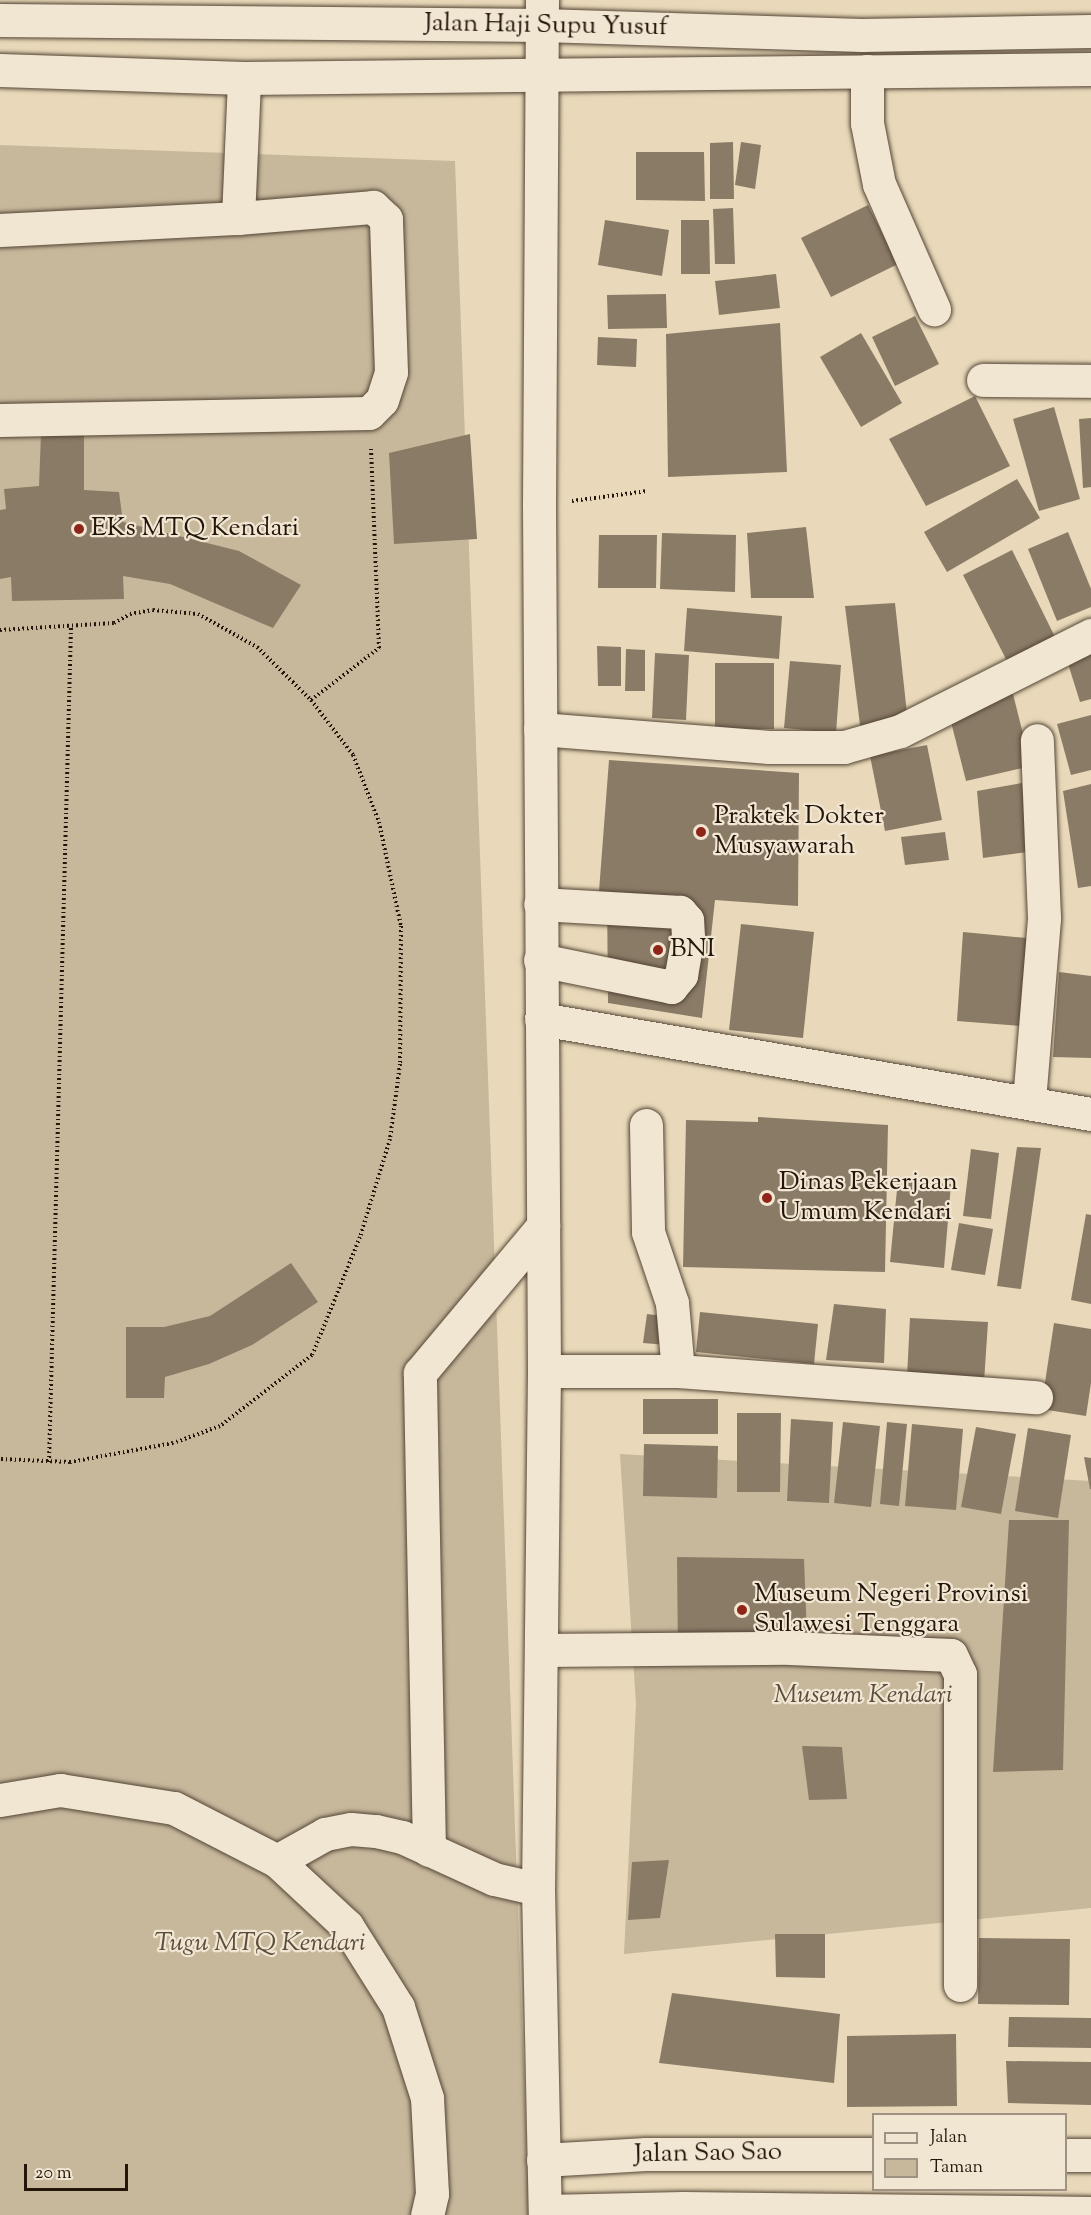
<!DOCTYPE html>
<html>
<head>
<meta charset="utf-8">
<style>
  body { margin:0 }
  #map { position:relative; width:1091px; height:2215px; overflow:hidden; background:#e9d9ba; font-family:"Sorts Mill Goudy",serif }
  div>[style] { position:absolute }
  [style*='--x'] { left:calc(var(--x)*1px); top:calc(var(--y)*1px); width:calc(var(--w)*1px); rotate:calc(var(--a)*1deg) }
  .green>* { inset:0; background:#c7b89c }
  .building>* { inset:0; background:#8a7b66 }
  .path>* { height:4px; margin-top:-2px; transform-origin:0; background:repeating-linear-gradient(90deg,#23150a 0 1.5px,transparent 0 4.5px) }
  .roads { filter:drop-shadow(0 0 2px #544636) drop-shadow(0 0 2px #544636) }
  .minor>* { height:33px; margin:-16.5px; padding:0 16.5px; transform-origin:16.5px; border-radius:16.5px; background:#f1e6d2 }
  .dots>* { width:16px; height:16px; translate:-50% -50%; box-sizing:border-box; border:3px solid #f1e6d2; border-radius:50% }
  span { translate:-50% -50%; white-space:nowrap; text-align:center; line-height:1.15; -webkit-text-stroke:4.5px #f1e6d2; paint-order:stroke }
  .street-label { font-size:26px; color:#23150a }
  .poi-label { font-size:26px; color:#23150a }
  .left { translate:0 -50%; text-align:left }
  .park-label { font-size:26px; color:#5c4e3d; font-style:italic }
  .legend { position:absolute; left:872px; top:2113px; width:195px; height:78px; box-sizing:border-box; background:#f1e6d2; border:2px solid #9f9282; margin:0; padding:8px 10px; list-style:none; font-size:18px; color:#23150a }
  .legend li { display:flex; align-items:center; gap:12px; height:30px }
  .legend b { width:30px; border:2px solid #9f9282 }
  .scale { position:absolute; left:24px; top:2164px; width:104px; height:27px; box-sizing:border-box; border:3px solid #23150a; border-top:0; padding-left:8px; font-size:18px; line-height:21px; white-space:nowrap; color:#23150a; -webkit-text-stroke:4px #f1e6d2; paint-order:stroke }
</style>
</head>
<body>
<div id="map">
  <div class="green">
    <div style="clip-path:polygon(0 145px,455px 161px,529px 2215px,0 2215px)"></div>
    <div style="clip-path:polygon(620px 1454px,1091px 1481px,1091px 1908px,624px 1954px,636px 1704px)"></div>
  </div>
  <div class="building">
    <div style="clip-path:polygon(733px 142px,734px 199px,710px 199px,710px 143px)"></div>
    <div style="clip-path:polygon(741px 142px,761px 145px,755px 189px,735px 185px)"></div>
    <div style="clip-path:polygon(636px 152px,704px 152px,705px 201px,636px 200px)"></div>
    <div style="clip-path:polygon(868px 205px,898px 264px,831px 297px,801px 238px)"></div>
    <div style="clip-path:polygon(733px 208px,735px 264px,715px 264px,713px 209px)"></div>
    <div style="clip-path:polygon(605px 220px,669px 230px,662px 276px,598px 265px)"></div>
    <div style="clip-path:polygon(681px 220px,709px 220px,710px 274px,681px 274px)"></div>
    <div style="clip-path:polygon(776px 274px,780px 308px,719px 315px,715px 281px)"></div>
    <div style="clip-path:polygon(666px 294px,667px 328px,608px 329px,607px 295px)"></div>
    <div style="clip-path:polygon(915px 316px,939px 364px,895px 386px,872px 337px)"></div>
    <div style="clip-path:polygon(780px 323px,787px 472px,668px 477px,666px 334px)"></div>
    <div style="clip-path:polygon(861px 333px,902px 403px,861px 427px,820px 357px)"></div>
    <div style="clip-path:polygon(598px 337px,637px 339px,636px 367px,597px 365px)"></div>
    <div style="clip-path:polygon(975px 396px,1010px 466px,926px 506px,889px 439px)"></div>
    <div style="clip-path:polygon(1054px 407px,1080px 499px,1039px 511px,1013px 419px)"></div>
    <div style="clip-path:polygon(1091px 418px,1091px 487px,1083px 488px,1079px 419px)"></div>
    <div style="clip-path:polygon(41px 434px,84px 435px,84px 490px,119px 492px,123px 522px,239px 551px,301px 585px,273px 628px,170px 584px,123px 576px,124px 599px,12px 601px,11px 577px,0 579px,0 510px,6px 509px,4px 489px,39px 486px)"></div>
    <div style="clip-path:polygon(470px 434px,477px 539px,394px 544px,389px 453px)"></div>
    <div style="clip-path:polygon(1017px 479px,1040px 518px,947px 572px,924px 532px)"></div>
    <div style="clip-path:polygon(806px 527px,814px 598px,751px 598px,747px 533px)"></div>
    <div style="clip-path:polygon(1068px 532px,1091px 589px,1091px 607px,1057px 621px,1028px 549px)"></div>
    <div style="clip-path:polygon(662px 533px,736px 535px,735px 592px,660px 589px)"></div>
    <div style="clip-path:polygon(599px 535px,657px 535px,656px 588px,598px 588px)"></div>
    <div style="clip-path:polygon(1012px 550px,1056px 639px,1008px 663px,963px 575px)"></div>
    <div style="clip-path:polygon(895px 603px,908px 723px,861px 733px,845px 606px)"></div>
    <div style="clip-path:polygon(687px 608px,782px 616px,779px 659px,684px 651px)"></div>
    <div style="clip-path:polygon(597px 646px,621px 647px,621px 686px,598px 686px)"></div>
    <div style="clip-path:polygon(1091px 646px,1091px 699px,1080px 702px,1065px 654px)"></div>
    <div style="clip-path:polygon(626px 649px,645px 650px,645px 691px,625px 691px)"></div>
    <div style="clip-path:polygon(655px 653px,689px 655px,686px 720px,652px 718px)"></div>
    <div style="clip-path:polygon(790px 661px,841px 665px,836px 733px,784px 728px)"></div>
    <div style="clip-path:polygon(715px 663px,774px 663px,774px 729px,715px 729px)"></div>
    <div style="clip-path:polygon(1013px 694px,1031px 766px,966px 781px,948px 710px)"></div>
    <div style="clip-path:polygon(1091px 715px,1091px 770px,1071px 775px,1057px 724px)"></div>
    <div style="clip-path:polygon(927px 745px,942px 820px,885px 831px,870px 756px)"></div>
    <div style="clip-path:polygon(609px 760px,799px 773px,798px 906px,715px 900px,702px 1018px,608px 1003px,607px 895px,599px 891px)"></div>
    <div style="clip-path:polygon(1022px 783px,1028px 852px,983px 858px,977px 791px)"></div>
    <div style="clip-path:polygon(1091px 784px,1091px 886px,1078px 888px,1063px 791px)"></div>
    <div style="clip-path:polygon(945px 832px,949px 860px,905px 865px,901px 837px)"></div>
    <div style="clip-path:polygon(741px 924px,814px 932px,803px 1038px,729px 1030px)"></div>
    <div style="clip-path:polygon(963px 932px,1027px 938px,1020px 1026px,957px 1021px)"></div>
    <div style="clip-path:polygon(1059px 972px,1091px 976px,1091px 1058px,1053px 1057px)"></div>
    <div style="clip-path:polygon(758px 1117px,888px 1125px,885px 1272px,683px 1267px,686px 1120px,758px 1122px)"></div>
    <div style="clip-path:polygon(1017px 1147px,1041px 1148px,1021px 1289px,997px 1286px)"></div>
    <div style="clip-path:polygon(971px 1149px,999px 1153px,991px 1219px,963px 1216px)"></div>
    <div style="clip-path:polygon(898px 1179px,951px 1184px,944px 1268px,890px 1262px)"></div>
    <div style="clip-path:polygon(1086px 1214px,1091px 1215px,1091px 1304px,1071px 1300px)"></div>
    <div style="clip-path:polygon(959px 1223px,993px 1229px,985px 1275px,951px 1270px)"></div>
    <div style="clip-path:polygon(291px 1263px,318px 1302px,252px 1345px,209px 1364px,165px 1377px,164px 1398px,126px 1398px,126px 1327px,164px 1327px,210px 1316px)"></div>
    <div style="clip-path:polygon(834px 1304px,886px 1309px,884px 1363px,826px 1360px)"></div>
    <div style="clip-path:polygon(700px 1312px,818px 1324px,814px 1364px,696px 1352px)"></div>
    <div style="clip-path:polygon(647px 1314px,670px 1317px,667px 1345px,643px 1343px)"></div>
    <div style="clip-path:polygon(910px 1318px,988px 1322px,984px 1382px,907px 1377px)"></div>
    <div style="clip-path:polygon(1054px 1323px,1091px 1329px,1091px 1383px,1086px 1416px,1041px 1409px)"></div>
    <div style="clip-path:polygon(643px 1399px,718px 1399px,718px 1434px,643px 1434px)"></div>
    <div style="clip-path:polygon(737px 1413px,781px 1413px,780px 1492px,737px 1492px)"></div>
    <div style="clip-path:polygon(791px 1419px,833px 1422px,829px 1503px,787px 1501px)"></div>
    <div style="clip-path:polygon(843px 1422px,880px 1426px,871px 1507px,834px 1503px)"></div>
    <div style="clip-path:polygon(887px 1422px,907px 1424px,899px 1506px,880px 1504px)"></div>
    <div style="clip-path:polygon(912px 1424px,963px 1429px,956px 1510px,905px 1506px)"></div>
    <div style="clip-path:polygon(976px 1427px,1016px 1434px,1001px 1514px,961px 1507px)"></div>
    <div style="clip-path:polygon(1028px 1428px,1071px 1435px,1058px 1518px,1015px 1511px)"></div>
    <div style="clip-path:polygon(644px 1444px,718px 1446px,717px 1498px,643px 1496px)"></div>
    <div style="clip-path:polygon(1084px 1457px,1091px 1458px,1091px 1489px,1090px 1489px)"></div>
    <div style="clip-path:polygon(1009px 1520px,1069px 1520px,1063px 1770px,993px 1772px)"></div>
    <div style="clip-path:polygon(677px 1557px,804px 1559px,808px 1661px,678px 1662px)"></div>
    <div style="clip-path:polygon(802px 1746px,842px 1747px,847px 1799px,809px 1800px)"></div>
    <div style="clip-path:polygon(669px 1860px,660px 1918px,628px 1920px,632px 1862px)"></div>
    <div style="clip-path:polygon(775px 1934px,825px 1934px,825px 1978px,776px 1977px)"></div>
    <div style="clip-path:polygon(979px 1938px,1070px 1939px,1069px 2005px,978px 2004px)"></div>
    <div style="clip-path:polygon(672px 1993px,840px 2014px,834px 2083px,659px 2063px)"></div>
    <div style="clip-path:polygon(1009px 2017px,1091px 2018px,1091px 2048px,1008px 2047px)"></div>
    <div style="clip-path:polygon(956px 2034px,957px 2106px,847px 2107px,847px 2036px)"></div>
    <div style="clip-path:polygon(1006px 2061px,1091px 2062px,1091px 2105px,1008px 2103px)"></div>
  </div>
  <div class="path">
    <div style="--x:572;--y:501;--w:76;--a:-7.6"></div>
    <div style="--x:0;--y:630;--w:114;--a:-3.5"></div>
    <div style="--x:114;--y:623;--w:18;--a:-29"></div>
    <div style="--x:130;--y:614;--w:23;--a:-10"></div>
    <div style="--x:153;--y:610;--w:45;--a:5.1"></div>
    <div style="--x:198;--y:614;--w:68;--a:29.2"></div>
    <div style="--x:257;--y:647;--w:76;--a:44.5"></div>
    <div style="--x:311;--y:700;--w:69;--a:52.6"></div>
    <div style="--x:353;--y:755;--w:72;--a:68.8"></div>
    <div style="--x:379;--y:822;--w:106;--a:78.1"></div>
    <div style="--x:401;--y:926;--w:138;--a:90.4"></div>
    <div style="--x:400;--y:1064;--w:76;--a:97.6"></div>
    <div style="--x:390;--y:1139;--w:102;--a:107"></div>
    <div style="--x:360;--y:1237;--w:127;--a:112.1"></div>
    <div style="--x:312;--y:1355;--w:116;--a:142.3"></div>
    <div style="--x:220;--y:1426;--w:50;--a:160.1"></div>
    <div style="--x:173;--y:1443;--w:105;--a:169.5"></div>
    <div style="--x:70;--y:1462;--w:70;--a:-177.5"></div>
    <div style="--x:311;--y:700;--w:86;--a:-37.4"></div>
    <div style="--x:379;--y:648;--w:202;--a:-92.3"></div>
    <div style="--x:49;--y:1462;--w:836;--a:-88.49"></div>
  </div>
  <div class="roads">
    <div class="minor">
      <div style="--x:542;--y:0;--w:504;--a:90.34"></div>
      <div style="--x:539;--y:504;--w:867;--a:89.67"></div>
      <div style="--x:544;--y:1371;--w:518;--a:90.66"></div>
      <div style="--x:538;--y:1889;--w:326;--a:88.8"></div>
      <div style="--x:0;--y:20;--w:542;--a:0.53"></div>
      <div style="--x:542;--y:25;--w:320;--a:1.8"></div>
      <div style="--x:862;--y:35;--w:229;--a:-1"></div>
      <div style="--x:0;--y:70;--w:244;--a:1.9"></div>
      <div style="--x:244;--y:78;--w:847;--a:-0.61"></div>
      <div style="--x:867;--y:71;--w:52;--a:90"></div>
      <div style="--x:867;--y:123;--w:62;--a:78.9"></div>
      <div style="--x:879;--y:184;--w:137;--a:66.3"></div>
      <div style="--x:0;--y:230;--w:238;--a:-2.9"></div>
      <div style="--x:983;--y:380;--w:108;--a:0.5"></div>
      <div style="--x:0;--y:420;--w:369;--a:-1.1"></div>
      <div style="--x:369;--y:413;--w:18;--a:-45"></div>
      <div style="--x:382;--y:400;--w:29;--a:-72"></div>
      <div style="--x:391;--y:372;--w:153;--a:-91.9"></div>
      <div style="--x:386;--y:219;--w:18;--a:-137"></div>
      <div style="--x:373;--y:207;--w:135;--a:175.3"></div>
      <div style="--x:238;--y:218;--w:140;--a:-87.5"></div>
      <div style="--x:540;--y:729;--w:230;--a:4.5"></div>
      <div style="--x:769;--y:747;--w:75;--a:0"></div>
      <div style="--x:844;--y:747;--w:58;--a:-15.9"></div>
      <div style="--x:900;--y:731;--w:214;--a:-26.7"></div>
      <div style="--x:540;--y:960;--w:134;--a:11.6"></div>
      <div style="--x:671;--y:987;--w:16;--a:-50"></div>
      <div style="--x:681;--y:975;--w:39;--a:-80"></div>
      <div style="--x:688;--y:937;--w:17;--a:-93"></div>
      <div style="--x:687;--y:920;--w:11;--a:-131"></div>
      <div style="--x:680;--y:912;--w:140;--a:-176.7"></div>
      <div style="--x:541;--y:1019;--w:558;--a:9.8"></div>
      <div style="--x:1029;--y:1101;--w:184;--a:-85.3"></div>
      <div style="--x:1044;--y:918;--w:178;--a:-92.3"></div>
      <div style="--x:646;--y:1125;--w:107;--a:88.9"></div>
      <div style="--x:648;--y:1232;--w:75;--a:71.3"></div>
      <div style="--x:672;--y:1303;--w:68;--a:85"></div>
      <div style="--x:544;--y:1371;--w:134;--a:0"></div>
      <div style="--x:678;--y:1371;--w:359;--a:4.2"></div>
      <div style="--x:542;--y:1650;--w:248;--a:-0.5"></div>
      <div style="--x:790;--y:1648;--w:161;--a:2.5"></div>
      <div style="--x:951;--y:1655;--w:21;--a:65"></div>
      <div style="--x:960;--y:1674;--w:311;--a:90"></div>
      <div style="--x:0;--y:1800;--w:61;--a:-9.5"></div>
      <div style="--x:60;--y:1790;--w:115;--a:9"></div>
      <div style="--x:174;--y:1808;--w:116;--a:27.2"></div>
      <div style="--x:277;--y:1861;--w:96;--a:42.9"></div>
      <div style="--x:347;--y:1926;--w:96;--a:57.8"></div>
      <div style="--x:398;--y:2007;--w:96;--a:72.3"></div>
      <div style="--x:427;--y:2098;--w:96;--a:87"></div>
      <div style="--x:432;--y:2194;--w:22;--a:103"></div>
      <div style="--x:429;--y:1850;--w:477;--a:-91.1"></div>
      <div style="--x:420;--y:1373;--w:192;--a:-50.1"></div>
      <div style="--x:277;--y:1861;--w:55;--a:-29.4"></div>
      <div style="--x:325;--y:1834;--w:26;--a:-11"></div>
      <div style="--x:351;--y:1829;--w:25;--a:5"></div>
      <div style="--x:376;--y:1831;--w:27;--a:13"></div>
      <div style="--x:402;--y:1837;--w:101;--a:24.5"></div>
      <div style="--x:494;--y:1879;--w:45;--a:12.8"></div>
      <div style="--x:1066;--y:2155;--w:25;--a:0"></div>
      <div style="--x:543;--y:2160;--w:103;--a:-3.3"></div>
      <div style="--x:646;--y:2154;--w:228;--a:0"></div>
      <div style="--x:545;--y:2211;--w:138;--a:-1.2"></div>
      <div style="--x:683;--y:2208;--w:408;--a:0.7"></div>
    </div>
  </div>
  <div class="dots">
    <div style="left:79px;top:529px;background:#8f2418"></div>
    <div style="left:701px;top:832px;background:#8f2418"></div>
    <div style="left:658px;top:950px;background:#8f2418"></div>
    <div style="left:767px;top:1198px;background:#8f2418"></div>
    <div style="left:742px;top:1610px;background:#8f2418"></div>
  </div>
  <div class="street-label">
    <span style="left:546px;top:26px;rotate:1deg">Jalan Haji Supu Yusuf</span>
    <span style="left:708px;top:2154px;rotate:-1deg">Jalan Sao Sao</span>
  </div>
  <div class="poi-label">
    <span class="left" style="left:91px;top:529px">EKs MTQ Kendari</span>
    <span class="left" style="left:714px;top:832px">Praktek Dokter<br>Musyawarah</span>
    <span class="left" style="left:670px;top:950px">BNI</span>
    <span class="left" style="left:779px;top:1198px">Dinas Pekerjaan<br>Umum Kendari</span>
    <span class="left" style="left:754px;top:1610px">Museum Negeri Provinsi<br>Sulawesi Tenggara</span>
  </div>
  <div class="park-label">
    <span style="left:863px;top:1696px">Museum Kendari</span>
    <span style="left:260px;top:1944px">Tugu MTQ Kendari</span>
  </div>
  <ul class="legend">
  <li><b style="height:8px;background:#f1e6d2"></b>Jalan</li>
  <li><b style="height:16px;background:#c7b89c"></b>Taman</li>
  </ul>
  <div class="scale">20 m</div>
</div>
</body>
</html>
